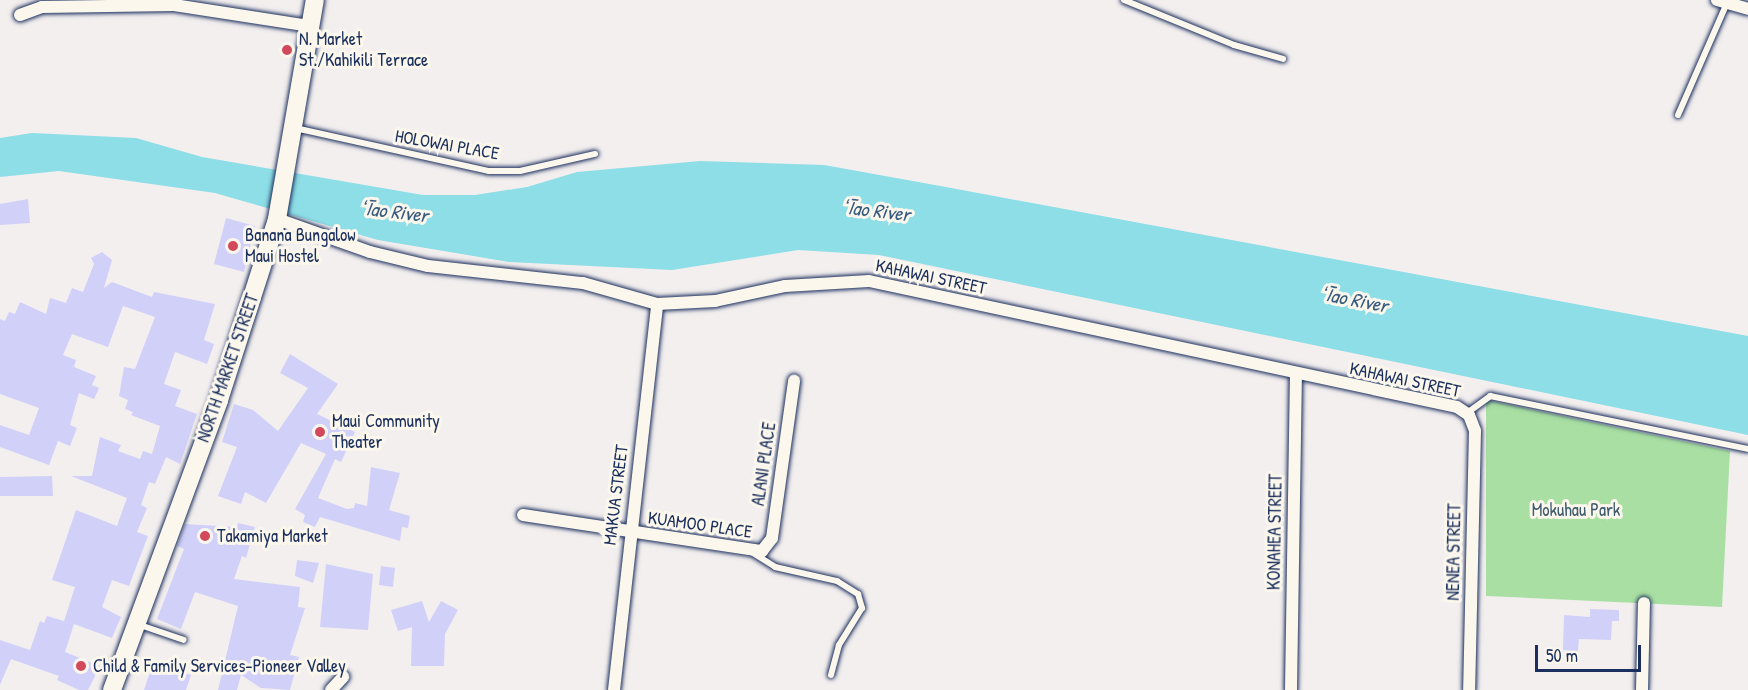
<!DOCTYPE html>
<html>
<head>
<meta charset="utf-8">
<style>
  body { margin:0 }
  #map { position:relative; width:1748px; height:690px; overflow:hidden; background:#f3efef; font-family:"Patrick Hand",sans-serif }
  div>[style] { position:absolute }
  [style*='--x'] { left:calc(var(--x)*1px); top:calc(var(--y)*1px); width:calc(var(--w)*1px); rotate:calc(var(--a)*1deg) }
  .green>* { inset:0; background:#a9dfa2 }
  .water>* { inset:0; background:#8ddee6 }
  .building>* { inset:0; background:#d1d0f9 }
  .roads { filter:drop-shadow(0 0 2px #1b2f5e) drop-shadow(0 0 2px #1b2f5e) }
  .lane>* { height:6px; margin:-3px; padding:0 3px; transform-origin:3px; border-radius:3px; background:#fbf7ec }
  .street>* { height:12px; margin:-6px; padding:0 6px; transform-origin:6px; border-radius:6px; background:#fbf7ec }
  .secondary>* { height:18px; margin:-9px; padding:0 9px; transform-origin:9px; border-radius:9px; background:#fbf7ec }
  .dots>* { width:16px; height:16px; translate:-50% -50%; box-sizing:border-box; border:3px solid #fbf7ec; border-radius:50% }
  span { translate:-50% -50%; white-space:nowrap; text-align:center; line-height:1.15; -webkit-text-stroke:6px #fbf7ec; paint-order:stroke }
  .poi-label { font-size:18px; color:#1b2f5e }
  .left { translate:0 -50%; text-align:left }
  .street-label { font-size:18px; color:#1b2f5e }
  .park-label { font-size:18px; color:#3e5b6f }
  .water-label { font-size:20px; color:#385b80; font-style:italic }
  .scale { position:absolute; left:1535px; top:645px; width:106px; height:27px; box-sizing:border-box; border:3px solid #1b2f5e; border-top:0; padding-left:8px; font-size:18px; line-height:21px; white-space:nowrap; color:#1b2f5e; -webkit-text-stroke:4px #fbf7ec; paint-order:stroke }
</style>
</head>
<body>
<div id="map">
  <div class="green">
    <div style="clip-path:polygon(1486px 400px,1730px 451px,1722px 607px,1486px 596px)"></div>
  </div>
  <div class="water">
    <div style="clip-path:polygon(32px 133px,136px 138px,202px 157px,423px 195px,475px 195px,527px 187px,577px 172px,700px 161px,824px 165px,946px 187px,1748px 336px,1748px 435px,879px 255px,798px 250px,672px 270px,509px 262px,378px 240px,215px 193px,59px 171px,0 177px,0 138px)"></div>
  </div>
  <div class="building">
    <div style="clip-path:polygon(28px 199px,30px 223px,0 225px,0 204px)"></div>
    <div style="clip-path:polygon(226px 218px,255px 226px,244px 272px,214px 264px)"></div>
    <div style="clip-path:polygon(102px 252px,112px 260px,104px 288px,112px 282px,152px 297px,154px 292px,215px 304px,204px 340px,214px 344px,207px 364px,175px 352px,164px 384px,181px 390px,175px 406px,197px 414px,180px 464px,166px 457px,155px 484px,149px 482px,141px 505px,147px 508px,137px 532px,148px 536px,129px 586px,112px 580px,102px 607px,121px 617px,112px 638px,74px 624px,65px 652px,100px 666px,88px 690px,79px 690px,57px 680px,59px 676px,11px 659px,0 685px,0 640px,30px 650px,40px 621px,44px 623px,47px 616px,64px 621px,75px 587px,52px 580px,76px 510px,117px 526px,127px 498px,71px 476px,92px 476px,100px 437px,121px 445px,118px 451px,140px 459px,143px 451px,152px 454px,160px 426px,131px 415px,133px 412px,125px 409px,128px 400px,119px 396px,124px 367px,135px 369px,155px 317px,123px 306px,108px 347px,72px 334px,63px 355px,76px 360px,74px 367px,96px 376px,92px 385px,99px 388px,94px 399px,79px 393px,70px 425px,77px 428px,70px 446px,58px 441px,49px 465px,0 447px,0 425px,29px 435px,39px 408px,0 394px,0 319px,5px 321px,9px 312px,15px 314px,20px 302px,46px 314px,50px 298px,66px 303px,72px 288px,83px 292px,94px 264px,91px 258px)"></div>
    <div style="clip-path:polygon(290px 354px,338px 384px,317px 414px,355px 432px,341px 462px,335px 459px,318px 498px,347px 509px,354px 508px,355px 503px,367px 506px,371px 467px,400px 473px,389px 510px,410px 516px,408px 528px,402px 527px,400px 541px,320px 517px,315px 527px,303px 522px,305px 515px,295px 509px,326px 454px,301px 443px,266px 503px,245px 492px,241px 504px,218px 496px,237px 447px,222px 442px,234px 404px,253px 410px,278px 431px,308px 388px,280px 373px)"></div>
    <div style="clip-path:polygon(52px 476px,53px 496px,0 496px,0 477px)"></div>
    <div style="clip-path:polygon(238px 523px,255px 527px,246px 558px,242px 556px,234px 579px,300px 587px,298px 607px,305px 608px,290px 655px,299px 657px,290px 690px,261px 688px,241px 675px,237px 690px,218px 690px,238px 606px,195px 592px,181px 629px,157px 619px,184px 549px,177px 546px,185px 524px,237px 527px)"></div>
    <div style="clip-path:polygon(297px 560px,319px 563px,313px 583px,295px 576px)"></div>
    <div style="clip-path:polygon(326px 564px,373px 574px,368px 630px,320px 627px)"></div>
    <div style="clip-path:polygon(381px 566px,395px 568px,393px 587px,379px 585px)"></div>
    <div style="clip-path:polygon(422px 601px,429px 622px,441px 601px,458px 610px,445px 634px,444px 666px,411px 666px,412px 627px,398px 631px,391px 610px)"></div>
    <div style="clip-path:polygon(1590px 609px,1619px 610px,1619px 621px,1612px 621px,1611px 640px,1579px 639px,1578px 651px,1563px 650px,1564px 615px,1590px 617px)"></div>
    <div style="clip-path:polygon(153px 663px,191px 675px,186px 690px,144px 690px)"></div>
  </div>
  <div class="roads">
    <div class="lane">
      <div style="--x:1124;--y:0;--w:119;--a:22.2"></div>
      <div style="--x:1234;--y:45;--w:51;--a:15.9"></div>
      <div style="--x:1678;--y:115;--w:122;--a:-66.4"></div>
      <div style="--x:295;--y:128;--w:199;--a:12.5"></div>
      <div style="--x:489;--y:171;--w:31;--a:0"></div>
      <div style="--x:520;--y:171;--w:77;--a:-12.8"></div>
      <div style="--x:1467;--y:413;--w:29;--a:-36"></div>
      <div style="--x:1490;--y:396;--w:263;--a:11.6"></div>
      <div style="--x:753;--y:553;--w:26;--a:32"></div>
      <div style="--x:775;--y:567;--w:64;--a:12.7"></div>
      <div style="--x:837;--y:581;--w:25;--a:32"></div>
      <div style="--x:858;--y:594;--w:15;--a:74"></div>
      <div style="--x:862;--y:608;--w:44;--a:121.9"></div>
      <div style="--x:839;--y:645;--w:31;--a:105"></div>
      <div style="--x:140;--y:625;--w:46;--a:18.8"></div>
    </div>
    <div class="street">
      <div style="--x:1717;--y:0;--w:32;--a:16"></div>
      <div style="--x:20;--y:15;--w:23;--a:-20"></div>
      <div style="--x:42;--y:7;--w:132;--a:-0.9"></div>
      <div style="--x:174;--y:5;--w:138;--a:8.8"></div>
      <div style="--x:277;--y:219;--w:99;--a:19.5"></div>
      <div style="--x:370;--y:252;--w:60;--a:13.6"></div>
      <div style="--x:428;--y:266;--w:156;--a:6.3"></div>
      <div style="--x:583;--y:283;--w:77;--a:15.8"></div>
      <div style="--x:657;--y:304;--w:58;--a:-3"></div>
      <div style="--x:715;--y:301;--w:72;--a:-12.1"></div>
      <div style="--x:785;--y:286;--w:84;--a:-3.4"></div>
      <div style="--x:869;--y:281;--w:601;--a:12.09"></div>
      <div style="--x:1457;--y:407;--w:14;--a:34"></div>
      <div style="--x:1469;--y:415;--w:17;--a:69"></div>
      <div style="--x:1475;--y:431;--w:259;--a:91.3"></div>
      <div style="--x:523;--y:515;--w:242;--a:8.6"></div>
      <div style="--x:762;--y:551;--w:16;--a:-52"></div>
      <div style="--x:772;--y:538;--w:159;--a:-82"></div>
      <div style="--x:331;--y:690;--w:18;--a:-47"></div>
      <div style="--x:614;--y:690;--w:388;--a:-83.6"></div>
      <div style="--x:1291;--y:690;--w:315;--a:-89.1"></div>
      <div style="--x:1642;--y:690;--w:87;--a:-88.7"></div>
    </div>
    <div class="secondary">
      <div style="--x:112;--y:690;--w:309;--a:-69.7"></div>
      <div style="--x:219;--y:400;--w:190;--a:-72.2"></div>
      <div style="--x:277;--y:219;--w:222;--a:-80.2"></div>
    </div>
  </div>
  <div class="dots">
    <div style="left:287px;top:50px;background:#d1495b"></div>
    <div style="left:233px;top:246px;background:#d1495b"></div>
    <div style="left:320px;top:432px;background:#d1495b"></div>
    <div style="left:205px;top:536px;background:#d1495b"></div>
    <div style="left:81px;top:666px;background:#d1495b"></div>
  </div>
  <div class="poi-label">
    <span class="left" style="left:299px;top:50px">N. Market<br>St./Kahikili Terrace</span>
    <span class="left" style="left:245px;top:246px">Banana Bungalow<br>Maui Hostel</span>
    <span class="left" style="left:332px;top:432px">Maui Community<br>Theater</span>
    <span class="left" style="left:217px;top:536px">Takamiya Market</span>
    <span class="left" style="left:93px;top:666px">Child &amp; Family Services-Pioneer Valley</span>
  </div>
  <div class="street-label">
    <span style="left:447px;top:145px;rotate:10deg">HOLOWAI PLACE</span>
    <span style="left:931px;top:277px;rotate:12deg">KAHAWAI STREET</span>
    <span style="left:228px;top:368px;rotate:-71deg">NORTH MARKET STREET</span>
    <span style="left:1405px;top:380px;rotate:12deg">KAHAWAI STREET</span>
    <span style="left:764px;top:464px;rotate:-82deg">ALANI PLACE</span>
    <span style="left:616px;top:495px;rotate:-83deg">MAKUA STREET</span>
    <span style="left:700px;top:525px;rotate:8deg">KUAMOO PLACE</span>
    <span style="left:1275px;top:532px;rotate:-89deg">KONAHEA STREET</span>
    <span style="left:1454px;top:552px;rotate:-89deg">NENEA STREET</span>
  </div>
  <div class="park-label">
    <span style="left:1576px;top:510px">Mokuhau Park</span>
  </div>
  <div class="water-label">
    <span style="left:877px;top:210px;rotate:7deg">ʻĪao River</span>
    <span style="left:395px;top:211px;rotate:7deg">ʻĪao River</span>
    <span style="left:1355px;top:299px;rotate:11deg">ʻĪao River</span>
  </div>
  <div class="scale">50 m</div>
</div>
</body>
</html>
